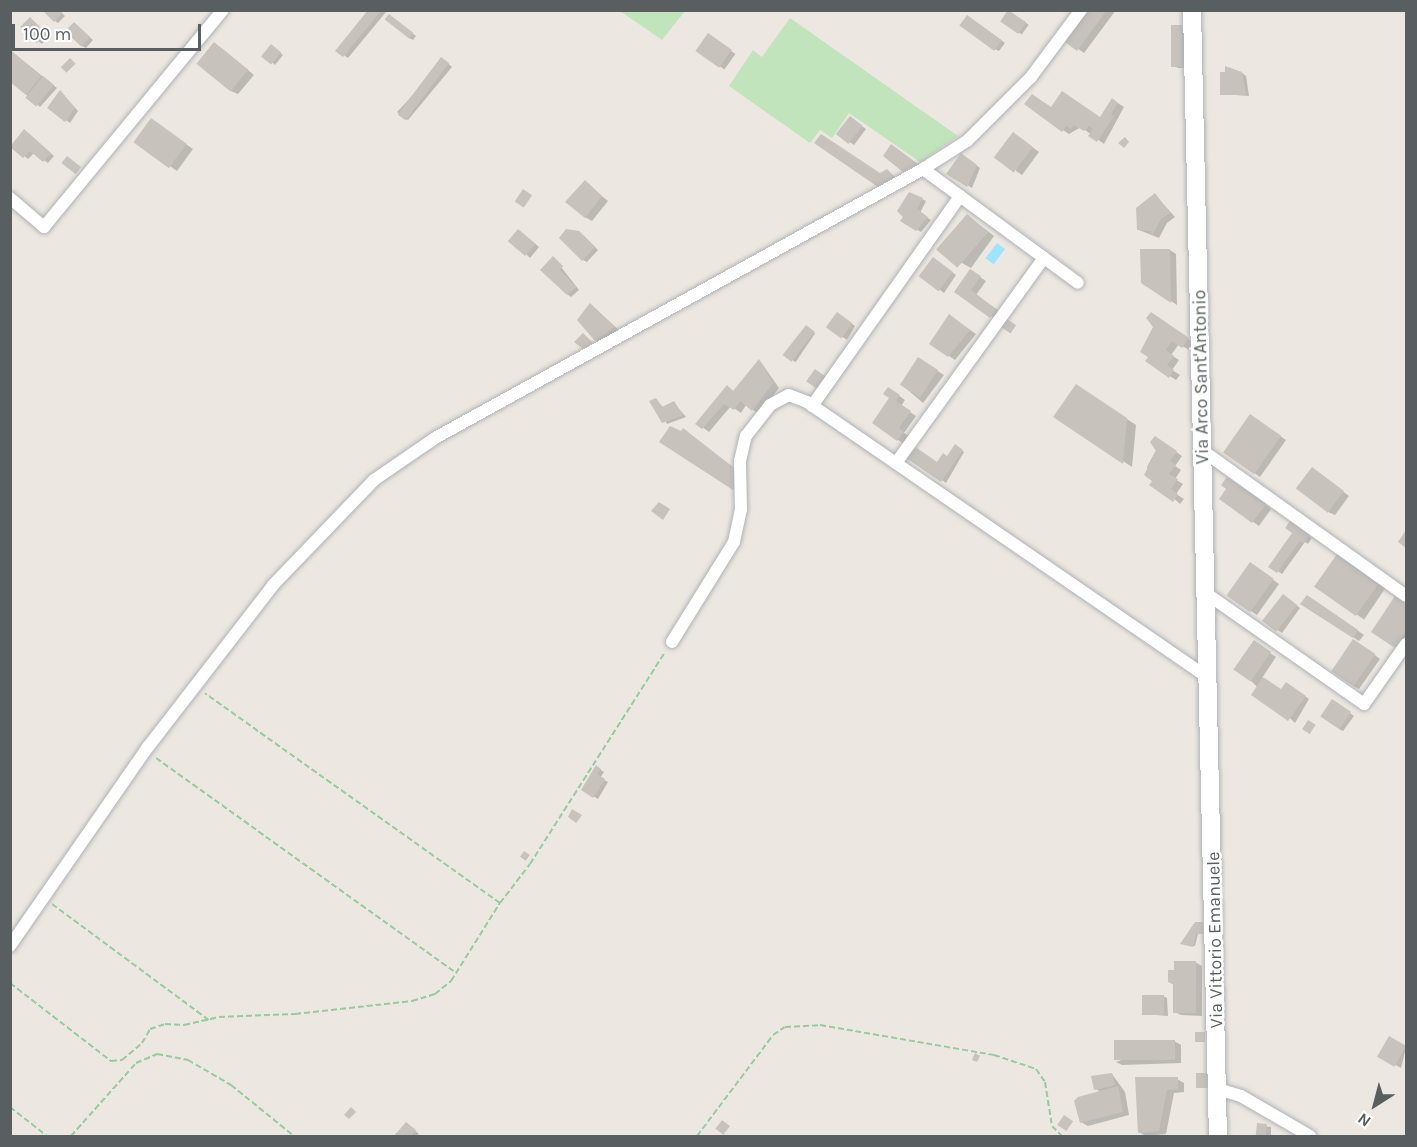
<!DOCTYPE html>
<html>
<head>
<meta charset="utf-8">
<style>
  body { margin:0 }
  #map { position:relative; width:1417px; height:1147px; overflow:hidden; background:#ece7e0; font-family:Karla,sans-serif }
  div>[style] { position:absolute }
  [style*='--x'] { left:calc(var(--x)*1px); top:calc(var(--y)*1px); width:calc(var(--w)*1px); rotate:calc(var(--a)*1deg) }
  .green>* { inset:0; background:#c2e4bc }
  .water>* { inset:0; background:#9ee4fe; transform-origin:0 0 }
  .shadow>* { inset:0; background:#0003; transform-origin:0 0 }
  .building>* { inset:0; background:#c7c2bc; transform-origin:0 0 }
  .path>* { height:2px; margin-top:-1px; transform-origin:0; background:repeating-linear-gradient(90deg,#98ca9e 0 6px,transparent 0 9px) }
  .roads { filter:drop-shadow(0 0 2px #aeb2b6) drop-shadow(0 0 2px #aeb2b6) }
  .street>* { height:12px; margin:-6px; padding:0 6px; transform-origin:6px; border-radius:6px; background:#fff }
  .secondary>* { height:18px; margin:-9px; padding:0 9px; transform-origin:9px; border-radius:9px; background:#fff }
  span { translate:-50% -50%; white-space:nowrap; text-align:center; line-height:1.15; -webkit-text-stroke:5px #fff; paint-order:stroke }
  .street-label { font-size:18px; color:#595e61 }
  .frame { position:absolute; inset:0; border:12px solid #595e61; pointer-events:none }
  .north { position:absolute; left:1345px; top:1075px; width:60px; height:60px; -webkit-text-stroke:4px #fff; paint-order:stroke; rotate:216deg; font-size:16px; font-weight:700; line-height:24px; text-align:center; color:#595e61 }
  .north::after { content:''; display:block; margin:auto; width:21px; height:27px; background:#595e61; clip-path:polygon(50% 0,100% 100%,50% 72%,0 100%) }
  .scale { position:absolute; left:12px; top:24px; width:189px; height:27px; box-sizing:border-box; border:3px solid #595e61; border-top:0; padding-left:8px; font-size:18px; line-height:21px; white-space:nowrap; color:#595e61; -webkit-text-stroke:4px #fff; paint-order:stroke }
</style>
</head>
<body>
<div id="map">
  <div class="green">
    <i style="clip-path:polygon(620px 11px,685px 11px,662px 40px)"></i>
    <i style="clip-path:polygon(790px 18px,958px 136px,920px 162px,849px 113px,832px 138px,820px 130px,810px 143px,729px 86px,753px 50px,762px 57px)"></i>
  </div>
  <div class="water">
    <i style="left:997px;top:243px;width:10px;height:19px;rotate:37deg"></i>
  </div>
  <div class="shadow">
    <i style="clip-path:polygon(59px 10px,65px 16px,58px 23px,55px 21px)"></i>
    <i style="clip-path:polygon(370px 10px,386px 12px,348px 58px,337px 50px)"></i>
    <i style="clip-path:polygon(1092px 10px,1116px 10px,1084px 53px,1067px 41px)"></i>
    <i style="left:1009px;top:11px;width:24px;height:12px;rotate:35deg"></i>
    <i style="clip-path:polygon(393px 18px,416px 36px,413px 40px,409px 38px)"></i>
    <i style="clip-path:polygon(30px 19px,49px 36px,42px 44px,38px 41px)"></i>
    <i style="clip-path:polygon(972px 19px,1005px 43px,999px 51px,995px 49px)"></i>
    <i style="clip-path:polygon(74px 24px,93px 40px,86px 48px,82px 46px)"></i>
    <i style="clip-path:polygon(1182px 26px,1186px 28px,1187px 68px,1178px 68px,1174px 66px)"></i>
    <i style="left:712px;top:37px;width:29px;height:19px;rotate:36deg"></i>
    <i style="clip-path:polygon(220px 47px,254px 75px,238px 94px,231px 91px)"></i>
    <i style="clip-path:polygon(275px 48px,283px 55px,275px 65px,272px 62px)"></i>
    <i style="clip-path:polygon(10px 50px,57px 88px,40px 107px,10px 80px)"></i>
    <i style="clip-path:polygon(445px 61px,452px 67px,408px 120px,404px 118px,397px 112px)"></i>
    <i style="clip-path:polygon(1242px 73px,1246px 76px,1249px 96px,1222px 94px)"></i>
    <i style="clip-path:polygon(61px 92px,78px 111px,70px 123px,66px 120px)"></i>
    <i style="clip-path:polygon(1113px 100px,1124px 107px,1104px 144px,1081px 127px,1069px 134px,1063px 130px,1052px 109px,1101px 118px)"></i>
    <i style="clip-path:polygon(854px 121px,866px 129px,854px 145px,839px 135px)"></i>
    <i style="clip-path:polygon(157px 124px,193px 149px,177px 171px,136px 142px)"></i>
    <i style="clip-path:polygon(28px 133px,54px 156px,48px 163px,34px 153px,28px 159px,12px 146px)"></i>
    <i style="clip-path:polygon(1020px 138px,1039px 152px,1022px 175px,1016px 171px)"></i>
    <i style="clip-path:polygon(965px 157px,980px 168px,972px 188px,948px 173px)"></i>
    <i style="clip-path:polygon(585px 182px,608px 201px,592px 221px,585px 217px)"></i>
    <i style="clip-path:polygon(1155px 195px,1175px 217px,1167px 223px,1159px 238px,1139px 230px)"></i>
    <i style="clip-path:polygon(922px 199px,926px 201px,920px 213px,931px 220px,921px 232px,902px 221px)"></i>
    <i style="clip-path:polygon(973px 220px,994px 236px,971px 268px,942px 252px)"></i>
    <i style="clip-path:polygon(522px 233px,539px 247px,530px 258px,527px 255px)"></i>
    <i style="clip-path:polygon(583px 235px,598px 250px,587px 262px,583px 260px)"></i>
    <i style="clip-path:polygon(1170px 250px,1176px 254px,1177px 305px,1142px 282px)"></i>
    <i style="clip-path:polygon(554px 258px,579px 290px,571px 297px,567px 294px)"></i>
    <i style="clip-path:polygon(937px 261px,956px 275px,944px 293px,921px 276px)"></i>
    <i style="clip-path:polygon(977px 275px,986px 281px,976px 295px,1002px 313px,997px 320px,956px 292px)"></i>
    <i style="clip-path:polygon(591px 305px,620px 331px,603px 344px,596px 340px)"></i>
    <i style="clip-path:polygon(841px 316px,855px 326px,847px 340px,828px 327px)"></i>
    <i style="clip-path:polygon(1158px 317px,1194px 343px,1189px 350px,1179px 344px,1171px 355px,1179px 360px,1172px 370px,1180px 375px,1176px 380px,1147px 361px)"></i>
    <i style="clip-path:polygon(956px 320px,976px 334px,955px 360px,949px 356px)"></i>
    <i style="left:806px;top:327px;width:11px;height:35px;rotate:34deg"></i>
    <i style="clip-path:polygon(760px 361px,779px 388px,759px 414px,746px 405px,741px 413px,731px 406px,709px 432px,697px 423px,727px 387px,735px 392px)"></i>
    <i style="clip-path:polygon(925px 363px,944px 375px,923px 403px,901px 384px)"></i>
    <i style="clip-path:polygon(1085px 391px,1136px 425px,1132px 467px,1056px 417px)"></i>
    <i style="clip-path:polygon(895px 393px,905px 400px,901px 406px,916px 416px,904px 433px,909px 436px,904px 444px,874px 423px)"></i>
    <i style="clip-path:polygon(656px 400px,664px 408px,674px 403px,686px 417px,667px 424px)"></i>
    <i style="clip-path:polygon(1257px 420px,1286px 440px,1260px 477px,1225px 453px)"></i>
    <i style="clip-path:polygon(689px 434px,741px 473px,740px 493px,661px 442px)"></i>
    <i style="clip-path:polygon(1161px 441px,1182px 456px,1175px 466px,1181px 470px,1175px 479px,1183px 484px,1176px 494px,1184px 499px,1180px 504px,1154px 480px,1147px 467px)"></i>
    <i style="clip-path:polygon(956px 446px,964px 452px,946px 483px,908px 458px,937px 463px,948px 458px)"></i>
    <i style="clip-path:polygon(1318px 473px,1349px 496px,1335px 515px,1328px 512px)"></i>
    <i style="left:1234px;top:482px;width:46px;height:21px;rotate:36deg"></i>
    <i style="clip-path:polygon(1294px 525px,1312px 538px,1308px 544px,1305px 542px,1282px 574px,1270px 566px,1294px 533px)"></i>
    <i style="left:1344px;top:560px;width:50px;height:38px;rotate:34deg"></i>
    <i style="clip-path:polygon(1257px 568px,1279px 584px,1257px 615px,1251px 611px)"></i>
    <i style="clip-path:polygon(1287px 598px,1300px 608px,1282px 633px,1264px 621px)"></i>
    <i style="clip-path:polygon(1314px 600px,1364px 635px,1359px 641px,1302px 604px)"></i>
    <i style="clip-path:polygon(1402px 602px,1406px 605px,1406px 643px,1402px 650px,1395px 646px)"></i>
    <i style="clip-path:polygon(1360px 644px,1380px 659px,1359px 689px,1353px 686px)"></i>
    <i style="clip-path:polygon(1260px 646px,1276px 657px,1262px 678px,1282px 691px,1290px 686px,1309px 699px,1295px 723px,1251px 681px)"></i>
    <i style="clip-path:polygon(1337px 703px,1354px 716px,1343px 731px,1339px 729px)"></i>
    <i style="clip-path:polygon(596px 767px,604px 772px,600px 778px,608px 782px,598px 799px,583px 790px)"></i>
    <i style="clip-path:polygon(1202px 923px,1204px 934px,1198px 934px,1195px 946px,1183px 944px)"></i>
    <i style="clip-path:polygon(1195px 962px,1202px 966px,1202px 1016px,1181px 1015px,1175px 1012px,1174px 985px,1169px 982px)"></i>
    <i style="clip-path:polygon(1163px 996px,1167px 998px,1168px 1016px,1144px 1014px)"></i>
    <i style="clip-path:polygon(1389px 1038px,1406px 1048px,1401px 1068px,1380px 1056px)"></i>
    <i style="clip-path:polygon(1174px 1041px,1181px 1045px,1181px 1063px,1122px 1065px,1116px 1062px)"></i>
    <i style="clip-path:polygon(1112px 1074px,1125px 1092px,1129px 1115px,1088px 1126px,1081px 1122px,1101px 1092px,1096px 1089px)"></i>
    <i style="clip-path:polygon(1137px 1079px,1177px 1079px,1184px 1083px,1184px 1092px,1174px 1093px,1166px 1134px,1146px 1136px,1139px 1132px)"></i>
    <i style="clip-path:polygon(1258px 1125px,1271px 1127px,1271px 1136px,1258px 1136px)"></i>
    <i style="clip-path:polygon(410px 1126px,419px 1134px,416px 1136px,396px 1136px)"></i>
  </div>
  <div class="building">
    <i style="clip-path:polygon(42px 10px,59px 10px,62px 13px,54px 22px)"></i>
    <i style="clip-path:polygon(368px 10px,382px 10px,343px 57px,335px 51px)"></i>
    <i style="left:1008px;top:10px;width:22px;height:14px;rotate:34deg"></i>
    <i style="clip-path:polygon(1088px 10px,1107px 10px,1077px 51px,1065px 42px)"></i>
    <i style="left:389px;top:14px;width:31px;height:7px;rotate:38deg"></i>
    <i style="left:967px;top:15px;width:43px;height:13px;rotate:36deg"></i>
    <i style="left:30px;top:17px;width:23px;height:14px;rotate:45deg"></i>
    <i style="left:74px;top:22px;width:22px;height:13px;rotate:43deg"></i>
    <i style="left:1171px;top:25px;width:11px;height:42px"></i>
    <i style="left:708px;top:33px;width:29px;height:22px;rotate:35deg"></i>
    <i style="left:214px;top:42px;width:44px;height:28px;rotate:39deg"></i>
    <i style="left:271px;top:44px;width:13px;height:16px;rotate:39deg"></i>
    <i style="clip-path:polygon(10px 50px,41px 76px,26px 95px,10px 82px)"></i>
    <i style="left:441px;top:57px;width:10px;height:72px;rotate:37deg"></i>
    <i style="left:70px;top:58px;width:8px;height:13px;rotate:45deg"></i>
    <i style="clip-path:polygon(1225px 66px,1242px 72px,1246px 95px,1220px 95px,1220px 72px,1225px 72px)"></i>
    <i style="left:43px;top:76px;width:14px;height:28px;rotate:39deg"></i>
    <i style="clip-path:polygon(60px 90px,75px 108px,65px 122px,47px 108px)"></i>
    <i style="clip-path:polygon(1062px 91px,1100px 117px,1112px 98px,1118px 103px,1111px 114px,1114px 116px,1097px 142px,1088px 136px,1093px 129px,1089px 126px,1084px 131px,1074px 125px,1071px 129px,1066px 126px,1062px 132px,1024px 104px,1032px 94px,1051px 107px)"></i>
    <i style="left:850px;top:116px;width:16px;height:23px;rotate:38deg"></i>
    <i style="left:151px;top:118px;width:44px;height:30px;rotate:36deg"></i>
    <i style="clip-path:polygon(24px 129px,51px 153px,43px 162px,30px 151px,23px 158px,10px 147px)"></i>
    <i style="left:1013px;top:132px;width:25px;height:32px;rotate:37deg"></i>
    <i style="clip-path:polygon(821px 134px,880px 173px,887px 169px,895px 177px,878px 187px,814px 143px)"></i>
    <i style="clip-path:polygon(1125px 137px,1129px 142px,1124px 148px,1118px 143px)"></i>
    <i style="clip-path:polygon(891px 144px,918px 164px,903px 172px,883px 156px)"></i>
    <i style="clip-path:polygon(961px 153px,977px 165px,967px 187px,946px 174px)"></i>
    <i style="left:67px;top:156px;width:18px;height:9px;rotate:38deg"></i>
    <i style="clip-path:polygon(585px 180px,602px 196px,585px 218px,565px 202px)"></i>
    <i style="left:523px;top:189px;width:11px;height:15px;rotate:34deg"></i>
    <i style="clip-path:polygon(909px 192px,923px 198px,917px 209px,928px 217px,916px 231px,900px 221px,903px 217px,897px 211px)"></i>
    <i style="clip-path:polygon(1155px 193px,1170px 213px,1161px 219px,1152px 236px,1151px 231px,1137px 230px,1136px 208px)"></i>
    <i style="left:967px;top:214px;width:28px;height:47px;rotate:41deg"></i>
    <i style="left:518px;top:229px;width:23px;height:16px;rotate:40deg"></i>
    <i style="clip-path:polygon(566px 229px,579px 231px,595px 247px,582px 261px,559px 238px)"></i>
    <i style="clip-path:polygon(1140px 249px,1170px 249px,1171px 303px,1141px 283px)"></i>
    <i style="clip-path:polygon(553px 256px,563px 266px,560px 270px,576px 287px,567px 295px,540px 270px)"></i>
    <i style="left:933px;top:257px;width:25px;height:24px;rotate:37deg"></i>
    <i style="clip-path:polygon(970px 269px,981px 276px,971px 290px,996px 309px,990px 318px,954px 292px)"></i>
    <i style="clip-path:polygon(590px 303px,615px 327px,595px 341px,577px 320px)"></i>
    <i style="left:837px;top:312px;width:19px;height:19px;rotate:36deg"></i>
    <i style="clip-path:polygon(1151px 312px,1189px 338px,1182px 348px,1172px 341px,1166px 350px,1174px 356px,1167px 365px,1174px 370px,1169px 378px,1145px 361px,1148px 357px,1140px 352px,1153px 327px,1146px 318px)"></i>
    <i style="clip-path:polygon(949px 314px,970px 330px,948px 357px,929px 344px)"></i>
    <i style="left:1007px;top:319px;width:11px;height:10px;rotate:34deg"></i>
    <i style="left:806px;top:325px;width:11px;height:38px;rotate:38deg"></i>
    <i style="clip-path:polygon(583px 333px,593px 343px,583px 349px,574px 342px)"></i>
    <i style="left:918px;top:357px;width:24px;height:33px;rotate:33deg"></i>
    <i style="clip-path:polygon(759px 359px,773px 383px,752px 411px,740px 401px,734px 410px,724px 404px,702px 429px,695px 424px,727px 385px,733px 391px)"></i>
    <i style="left:815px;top:369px;width:14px;height:15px;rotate:36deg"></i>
    <i style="clip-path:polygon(1076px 384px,1127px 418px,1123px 464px,1053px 417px)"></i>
    <i style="clip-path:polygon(888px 387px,900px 395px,896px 401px,911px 411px,899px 428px,904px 432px,897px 441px,872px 423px,889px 398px,883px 394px)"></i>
    <i style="clip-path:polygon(656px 398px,662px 407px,674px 401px,683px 415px,662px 423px,649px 401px)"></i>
    <i style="left:1250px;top:414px;width:38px;height:47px;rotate:35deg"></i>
    <i style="clip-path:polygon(670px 426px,681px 431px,683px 428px,734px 468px,738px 483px,733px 490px,659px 442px)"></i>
    <i style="clip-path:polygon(1155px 436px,1177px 451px,1170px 461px,1176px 465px,1169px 474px,1178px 479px,1171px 489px,1178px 494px,1173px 502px,1149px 485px,1152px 481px,1144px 475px,1156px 451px,1150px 442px)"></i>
    <i style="clip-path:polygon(955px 444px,963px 450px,941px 482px,906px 458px,914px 446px,937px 462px,943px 453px,947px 456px)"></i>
    <i style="left:1312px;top:467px;width:40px;height:27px;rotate:37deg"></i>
    <i style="clip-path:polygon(1227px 477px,1266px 504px,1252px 523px,1219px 499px,1226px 489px,1221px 485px)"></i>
    <i style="clip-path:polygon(659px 502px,670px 509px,663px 520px,651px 511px)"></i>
    <i style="clip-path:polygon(1290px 521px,1309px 535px,1303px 543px,1300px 541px,1277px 573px,1268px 567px,1292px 533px,1285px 528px)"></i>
    <i style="clip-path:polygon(1406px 530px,1406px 548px,1398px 542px)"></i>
    <i style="left:1337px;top:554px;width:51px;height:40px;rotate:35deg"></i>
    <i style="left:1250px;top:562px;width:29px;height:41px;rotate:35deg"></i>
    <i style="left:1283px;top:594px;width:18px;height:34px;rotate:38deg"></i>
    <i style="clip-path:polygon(1307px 595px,1358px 630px,1353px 638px,1300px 604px)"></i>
    <i style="clip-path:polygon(1395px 596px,1406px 604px,1406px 631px,1395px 648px,1371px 632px)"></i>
    <i style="left:1353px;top:639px;width:27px;height:39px;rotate:34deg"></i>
    <i style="left:1254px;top:640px;width:21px;height:36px;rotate:35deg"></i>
    <i style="clip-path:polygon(1263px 677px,1281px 689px,1286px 682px,1306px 696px,1288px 721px,1251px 695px)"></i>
    <i style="left:1332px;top:699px;width:23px;height:21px;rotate:34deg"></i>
    <i style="left:1308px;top:720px;width:9px;height:11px;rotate:32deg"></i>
    <i style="clip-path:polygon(596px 765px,601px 769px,597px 774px,605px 779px,593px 798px,581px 790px)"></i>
    <i style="clip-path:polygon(572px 809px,582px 815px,576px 823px,568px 817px)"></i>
    <i style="left:524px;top:851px;width:7px;height:7px;rotate:34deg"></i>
    <i style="clip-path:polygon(1195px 922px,1203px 922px,1203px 934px,1196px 934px,1193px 947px,1180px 944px)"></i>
    <i style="clip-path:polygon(1174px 961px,1196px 961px,1196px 1013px,1173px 1013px,1173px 983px,1168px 982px,1168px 970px,1174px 970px)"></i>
    <i style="left:1142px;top:995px;width:22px;height:20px"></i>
    <i style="left:1195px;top:1032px;width:10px;height:10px"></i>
    <i style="left:1389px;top:1036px;width:20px;height:24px;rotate:30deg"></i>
    <i style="left:1175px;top:1040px;width:20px;height:61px;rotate:90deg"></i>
    <i style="clip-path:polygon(975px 1053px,980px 1056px,977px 1062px,972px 1060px)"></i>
    <i style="clip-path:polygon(1112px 1073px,1115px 1085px,1094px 1090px,1091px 1076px)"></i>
    <i style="left:1196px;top:1073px;width:13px;height:15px"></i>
    <i style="clip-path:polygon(1135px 1077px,1178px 1077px,1178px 1089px,1167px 1090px,1159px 1131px,1138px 1133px)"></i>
    <i style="clip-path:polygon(1118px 1086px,1123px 1112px,1080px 1123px,1074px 1101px,1078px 1097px)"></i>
    <i style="clip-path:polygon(351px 1107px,356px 1112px,349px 1119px,344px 1115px)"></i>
    <i style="left:1064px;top:1115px;width:11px;height:12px;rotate:34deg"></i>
    <i style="left:722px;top:1120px;width:10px;height:11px;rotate:37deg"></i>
    <i style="clip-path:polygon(406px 1122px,416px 1130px,411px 1136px,394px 1136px)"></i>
    <i style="left:1257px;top:1123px;width:10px;height:13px;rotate:6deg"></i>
  </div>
  <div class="path">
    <i style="--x:156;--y:758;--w:368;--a:35.6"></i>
    <i style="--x:500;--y:903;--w:49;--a:-52.4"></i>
    <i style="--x:530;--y:864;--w:251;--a:-57.5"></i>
    <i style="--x:52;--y:904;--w:195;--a:36.5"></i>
    <i style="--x:10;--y:983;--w:128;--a:37.7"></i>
    <i style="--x:111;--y:1061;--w:11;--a:-5"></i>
    <i style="--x:122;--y:1060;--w:26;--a:-40"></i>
    <i style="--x:142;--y:1043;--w:16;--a:-60"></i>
    <i style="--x:150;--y:1029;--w:16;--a:-18"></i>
    <i style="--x:165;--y:1024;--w:19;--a:3"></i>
    <i style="--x:184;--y:1025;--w:36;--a:-13"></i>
    <i style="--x:219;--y:1017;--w:76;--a:-2.3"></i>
    <i style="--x:295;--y:1014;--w:118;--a:-6.3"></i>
    <i style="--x:412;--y:1001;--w:24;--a:-17"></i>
    <i style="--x:435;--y:994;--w:21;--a:-39"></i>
    <i style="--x:451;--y:981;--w:92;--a:-57.9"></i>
    <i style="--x:500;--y:903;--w:362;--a:-144.6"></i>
    <i style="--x:10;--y:1107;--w:47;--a:38.1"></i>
    <i style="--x:71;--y:1136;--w:98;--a:-48.3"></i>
    <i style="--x:136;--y:1063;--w:23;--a:-23"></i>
    <i style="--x:157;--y:1054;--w:32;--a:11"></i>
    <i style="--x:188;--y:1060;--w:50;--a:30.2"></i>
    <i style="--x:231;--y:1085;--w:81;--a:39"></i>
    <i style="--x:697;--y:1136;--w:126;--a:-53"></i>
    <i style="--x:773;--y:1035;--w:14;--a:-34"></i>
    <i style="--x:785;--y:1027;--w:35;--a:-3"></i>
    <i style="--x:820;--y:1025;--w:177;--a:9.8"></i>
    <i style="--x:994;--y:1055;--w:44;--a:18.4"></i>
    <i style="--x:1036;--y:1069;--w:16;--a:55"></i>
    <i style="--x:1045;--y:1082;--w:45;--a:81"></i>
    <i style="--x:1052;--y:1126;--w:14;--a:45"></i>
  </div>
  <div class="roads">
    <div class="street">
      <i style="--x:923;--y:169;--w:192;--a:36.3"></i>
      <i style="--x:10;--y:198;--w:45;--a:40.5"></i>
      <i style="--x:44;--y:227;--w:281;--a:-50.5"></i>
      <i style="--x:812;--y:406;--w:257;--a:-54.8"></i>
      <i style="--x:1203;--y:451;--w:249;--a:35.5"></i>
      <i style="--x:896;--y:463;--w:253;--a:-54.2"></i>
      <i style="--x:1207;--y:594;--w:192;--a:35"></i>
      <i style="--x:1364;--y:704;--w:73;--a:-55"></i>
      <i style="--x:672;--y:642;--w:118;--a:-58.2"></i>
      <i style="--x:734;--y:542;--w:33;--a:-78"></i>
      <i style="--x:741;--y:510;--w:49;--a:-91.2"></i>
      <i style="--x:740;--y:461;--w:26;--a:-77"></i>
      <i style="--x:746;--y:436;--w:39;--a:-52"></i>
      <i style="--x:770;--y:405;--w:21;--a:-28"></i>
      <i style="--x:789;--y:395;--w:19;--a:21"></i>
      <i style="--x:807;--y:402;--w:489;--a:34.5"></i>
      <i style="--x:10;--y:946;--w:242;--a:-55.3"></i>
      <i style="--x:148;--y:747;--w:205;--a:-52.3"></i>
      <i style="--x:273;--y:585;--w:146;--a:-46.1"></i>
      <i style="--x:374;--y:480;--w:74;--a:-34.5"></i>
      <i style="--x:435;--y:438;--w:557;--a:-28.86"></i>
      <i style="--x:923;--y:169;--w:52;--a:-32.5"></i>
      <i style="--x:967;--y:141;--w:91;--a:-45"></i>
      <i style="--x:1031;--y:77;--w:84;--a:-53.3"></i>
      <i style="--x:1218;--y:1089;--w:24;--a:17"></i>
      <i style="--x:1241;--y:1096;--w:80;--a:30.1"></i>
    </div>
    <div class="secondary">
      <i style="--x:1192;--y:10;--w:1126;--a:88.68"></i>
    </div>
  </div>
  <div class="street-label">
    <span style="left:1201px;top:377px;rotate:-91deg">Via Arco Sant'Antonio</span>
    <span style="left:1215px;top:940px;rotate:-91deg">Via Vittorio Emanuele</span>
  </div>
  <div class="frame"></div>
  <div class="north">N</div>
  <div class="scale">100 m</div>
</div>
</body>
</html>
